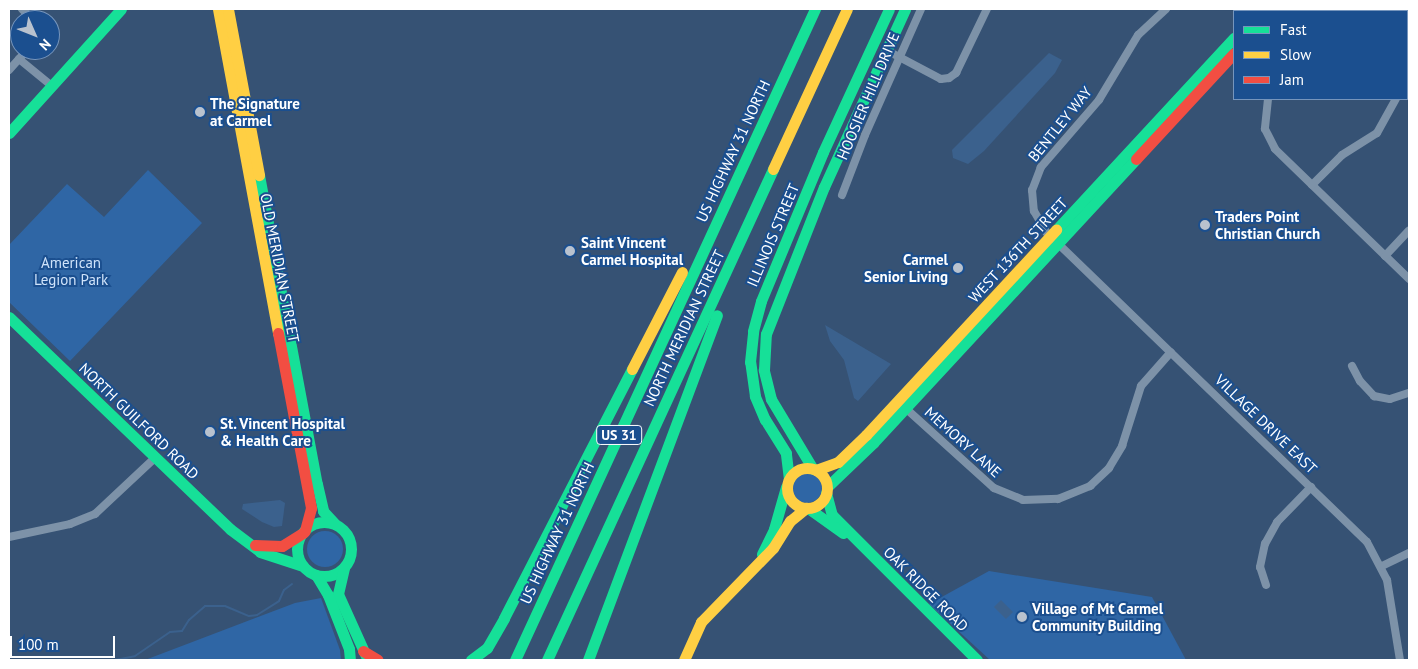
<!DOCTYPE html>
<html>
<head>
<meta charset="utf-8">
<style>
  body { margin:0 }
  #map { position:relative; width:1418px; height:669px; overflow:hidden; background:#365274; font-family:"PT Sans",sans-serif }
  div>[style] { position:absolute }
  [style*='--x'] { left:calc(var(--x)*1px); top:calc(var(--y)*1px); width:calc(var(--w)*1px); rotate:calc(var(--a)*1deg) }
  .green>* { inset:0; background:#2f66a5 }
  .round { border-radius:50% }
  .water>* { inset:0; background:#3b618d; transform-origin:0 0 }
  .stream>* { height:2px; margin:-1px; padding:0 1px; transform-origin:1px; border-radius:1px; background:#3b618d }
  .street>* { height:8px; margin:-4px; padding:0 4px; transform-origin:4px; border-radius:4px; background:#7d92a8 }
  .fast>* { height:11px; margin:-5.5px; padding:0 5.5px; transform-origin:5.5px; border-radius:5.5px; background:#16e098 }
  .fast>.ring { margin:-5.5px; padding:0; box-sizing:content-box; background:none; border:11px solid #16e098; border-radius:50% }
  .slow>* { height:11px; margin:-5.5px; padding:0 5.5px; transform-origin:5.5px; border-radius:5.5px; background:#ffcf43 }
  .slow>.ring { margin:-5.5px; padding:0; box-sizing:content-box; background:none; border:11px solid #ffcf43; border-radius:50% }
  .jam>* { height:11px; margin:-5.5px; padding:0 5.5px; transform-origin:5.5px; border-radius:5.5px; background:#f24e42 }
  .dots>* { width:14px; height:14px; translate:-50% -50%; box-sizing:border-box; border:2px solid #1b4f8f; border-radius:50% }
  span { translate:-50% -50%; white-space:nowrap; text-align:center; line-height:1.15; -webkit-text-stroke:4px #1b4f8f; paint-order:stroke }
  .shield-label span { padding:1px 4px; background:#1b4f8f; border:1px solid; border-radius:4px; -webkit-text-stroke-width:0 }
  .shield-label { font-size:14px; color:#fff; font-weight:700 }
  .street-label { font-size:15px; color:#fff }
  .poi-label { font-size:15px; color:#fff; font-weight:700 }
  .left { translate:0 -50%; text-align:left }
  .right { translate:-100% -50%; text-align:right }
  .park-label { font-size:15px; color:#cfe3fa }
  .frame { position:absolute; inset:0; border:10px solid #fff; pointer-events:none }
  .legend { position:absolute; left:1233px; top:10px; width:175px; height:90px; box-sizing:border-box; background:#1b4f8f; border:1px solid #7695bc; margin:0; padding:6px 9px; list-style:none; font-size:15px; color:#fff }
  .legend li { display:flex; align-items:center; gap:10px; height:25px }
  .legend b { width:25px; border:1px solid #7695bc }
  .north { position:absolute; left:10px; top:10px; width:50px; height:50px; box-sizing:border-box; background:#1b4f8f; border:1px solid #7695bc; border-radius:50%; rotate:134deg; font-size:14px; font-weight:700; line-height:20px; text-align:center; color:#fff }
  .north::after { content:''; display:block; margin:auto; width:18px; height:22px; background:#b9c2ce; clip-path:polygon(50% 0,100% 100%,50% 72%,0 100%) }
  .scale { position:absolute; left:10px; top:636px; width:105px; height:22px; box-sizing:border-box; border:2px solid #fff; border-top:0; padding-left:6px; font-size:15px; line-height:18px; white-space:nowrap; color:#fff; -webkit-text-stroke:4px #1b4f8f; paint-order:stroke }
</style>
</head>
<body>
<div id="map">
  <div class="green">
    <i style="clip-path:polygon(148px 170px,202px 223px,70px 361px,9px 302px,9px 245px,67px 184px,104px 217px)"></i>
    <i class="round" style="left:792px;top:473px;width:30px;height:30px"></i>
    <i class="round" style="left:307px;top:531px;width:36px;height:36px"></i>
    <i style="clip-path:polygon(989px 571px,1152px 597px,1186px 660px,990px 660px,929px 604px)"></i>
    <i style="clip-path:polygon(321px 598px,340px 650px,341px 660px,145px 660px,295px 603px)"></i>
  </div>
  <div class="water">
    <i style="clip-path:polygon(1049px 53px,1062px 60px,1055px 73px,984px 151px,968px 164px,953px 158px,952px 150px)"></i>
    <i style="clip-path:polygon(825px 325px,891px 364px,858px 401px,854px 398px,844px 360px,830px 341px)"></i>
    <i style="clip-path:polygon(280px 500px,285px 503px,282px 526px,274px 527px,262px 522px,242px 509px,243px 504px)"></i>
    <i style="left:1001px;top:600px;width:17px;height:10px;rotate:45deg"></i>
  </div>
  <div class="stream">
    <i style="--x:115;--y:660;--w:20;--a:-11"></i>
    <i style="--x:135;--y:656;--w:42;--a:-34.4"></i>
    <i style="--x:170;--y:632;--w:12;--a:-5"></i>
    <i style="--x:182;--y:631;--w:13;--a:-58"></i>
    <i style="--x:189;--y:620;--w:21;--a:-41"></i>
    <i style="--x:205;--y:606;--w:20;--a:0"></i>
    <i style="--x:225;--y:606;--w:26;--a:23"></i>
    <i style="--x:249;--y:616;--w:8;--a:-7"></i>
    <i style="--x:257;--y:615;--w:26;--a:-32"></i>
    <i style="--x:279;--y:601;--w:12;--a:-66"></i>
    <i style="--x:284;--y:590;--w:10;--a:-37"></i>
  </div>
  <div class="street">
    <i style="--x:22;--y:9;--w:16;--a:43"></i>
    <i style="--x:1166;--y:9;--w:38;--a:137"></i>
    <i style="--x:1138;--y:35;--w:76;--a:121"></i>
    <i style="--x:1099;--y:100;--w:89;--a:130.9"></i>
    <i style="--x:1041;--y:167;--w:25;--a:111"></i>
    <i style="--x:1032;--y:190;--w:21;--a:85"></i>
    <i style="--x:1034;--y:211;--w:24;--a:60"></i>
    <i style="--x:1046;--y:232;--w:446;--a:44"></i>
    <i style="--x:1367;--y:542;--w:43;--a:62.2"></i>
    <i style="--x:1387;--y:580;--w:81;--a:80.8"></i>
    <i style="--x:1321;--y:9;--w:3;--a:45"></i>
    <i style="--x:1346;--y:11;--w:3;--a:-45"></i>
    <i style="--x:886;--y:50;--w:62;--a:27.8"></i>
    <i style="--x:941;--y:79;--w:8;--a:-7"></i>
    <i style="--x:949;--y:78;--w:9;--a:-36"></i>
    <i style="--x:956;--y:73;--w:71;--a:-64.2"></i>
    <i style="--x:19;--y:59;--w:12;--a:-48"></i>
    <i style="--x:9;--y:70;--w:15;--a:-48"></i>
    <i style="--x:19;--y:59;--w:43;--a:39.3"></i>
    <i style="--x:1268;--y:99;--w:30;--a:96"></i>
    <i style="--x:1265;--y:129;--w:22;--a:63"></i>
    <i style="--x:1275;--y:149;--w:187;--a:44.1"></i>
    <i style="--x:1312;--y:185;--w:42;--a:-45"></i>
    <i style="--x:1342;--y:155;--w:41;--a:-32.2"></i>
    <i style="--x:1377;--y:133;--w:39;--a:-61"></i>
    <i style="--x:842;--y:195;--w:64;--a:-69"></i>
    <i style="--x:865;--y:135;--w:138;--a:-66"></i>
    <i style="--x:1385;--y:256;--w:35;--a:-47"></i>
    <i style="--x:1352;--y:366;--w:17;--a:62"></i>
    <i style="--x:1360;--y:381;--w:21;--a:47"></i>
    <i style="--x:1374;--y:396;--w:16;--a:11"></i>
    <i style="--x:1390;--y:399;--w:20;--a:-18"></i>
    <i style="--x:902;--y:405;--w:124;--a:42.1"></i>
    <i style="--x:994;--y:488;--w:31;--a:22"></i>
    <i style="--x:1023;--y:500;--w:35;--a:-2"></i>
    <i style="--x:1058;--y:499;--w:35;--a:-22"></i>
    <i style="--x:1090;--y:486;--w:26;--a:-43"></i>
    <i style="--x:1109;--y:468;--w:26;--a:-59"></i>
    <i style="--x:1122;--y:446;--w:63;--a:-72.4"></i>
    <i style="--x:1141;--y:386;--w:45;--a:-48.6"></i>
    <i style="--x:9;--y:537;--w:62;--a:-12"></i>
    <i style="--x:70;--y:524;--w:27;--a:-22"></i>
    <i style="--x:95;--y:514;--w:83;--a:-43.1"></i>
    <i style="--x:1382;--y:566;--w:30;--a:-26"></i>
    <i style="--x:1266;--y:585;--w:19;--a:-108"></i>
    <i style="--x:1260;--y:567;--w:24;--a:-78"></i>
    <i style="--x:1265;--y:544;--w:25;--a:-61"></i>
    <i style="--x:1277;--y:522;--w:49;--a:-45.8"></i>
  </div>
  <div class="fast">
    <i style="--x:9;--y:133;--w:167;--a:-47.9"></i>
    <i style="--x:259;--y:175;--w:314;--a:79.4"></i>
    <i style="--x:317;--y:484;--w:28;--a:77"></i>
    <i style="--x:323;--y:511;--w:18;--a:47"></i>
    <i style="--x:1056;--y:230;--w:262;--a:-47.2"></i>
    <i style="--x:9;--y:317;--w:306;--a:43.8"></i>
    <i style="--x:230;--y:529;--w:38;--a:37"></i>
    <i style="--x:260;--y:552;--w:45;--a:18"></i>
    <i style="--x:813;--y:469;--w:82;--a:-121"></i>
    <i style="--x:771;--y:399;--w:30;--a:-104"></i>
    <i style="--x:764;--y:370;--w:36;--a:-87"></i>
    <i style="--x:766;--y:334;--w:158;--a:-68.5"></i>
    <i style="--x:824;--y:187;--w:196;--a:-65.5"></i>
    <i style="--x:789;--y:479;--w:26;--a:-97"></i>
    <i style="--x:786;--y:453;--w:39;--a:-122"></i>
    <i style="--x:765;--y:420;--w:26;--a:-113"></i>
    <i style="--x:755;--y:396;--w:34;--a:-98"></i>
    <i style="--x:750;--y:362;--w:31;--a:-84"></i>
    <i style="--x:753;--y:331;--w:31;--a:-75"></i>
    <i style="--x:761;--y:301;--w:161;--a:-67.4"></i>
    <i style="--x:823;--y:152;--w:157;--a:-65.2"></i>
    <i style="--x:827;--y:487;--w:64;--a:-43.7"></i>
    <i style="--x:873;--y:443;--w:387;--a:-47.2"></i>
    <i style="--x:826;--y:493;--w:23;--a:75"></i>
    <i style="--x:832;--y:515;--w:205;--a:45"></i>
    <i style="--x:808;--y:508;--w:43;--a:35.5"></i>
    <i class="ring" style="left:297px;top:522px;width:43px;height:43px"></i>
    <i style="--x:762;--y:554;--w:28;--a:-64"></i>
    <i style="--x:774;--y:529;--w:44;--a:-74.1"></i>
    <i style="--x:344;--y:568;--w:27;--a:103"></i>
    <i style="--x:338;--y:594;--w:68;--a:65.7"></i>
    <i style="--x:316;--y:575;--w:23;--a:59"></i>
    <i style="--x:328;--y:595;--w:58;--a:68.7"></i>
    <i style="--x:349;--y:649;--w:11;--a:85"></i>
    <i style="--x:471;--y:660;--w:20;--a:-37"></i>
    <i style="--x:487;--y:648;--w:34;--a:-60"></i>
    <i style="--x:504;--y:618;--w:280;--a:-62.8"></i>
    <i style="--x:515;--y:660;--w:717;--a:-65.26"></i>
    <i style="--x:547;--y:660;--w:541;--a:-65.28"></i>
    <i style="--x:588;--y:660;--w:368;--a:-69.5"></i>
  </div>
  <div class="slow">
    <i style="--x:218;--y:9;--w:330;--a:79.5"></i>
    <i style="--x:228;--y:9;--w:169;--a:79.4"></i>
    <i style="--x:1259;--y:11;--w:3;--a:-45"></i>
    <i style="--x:773;--y:169;--w:176;--a:-65.2"></i>
    <i style="--x:632;--y:369;--w:109;--a:-62.7"></i>
    <i class="ring" style="left:787px;top:468px;width:29px;height:29px"></i>
    <i style="--x:816;--y:470;--w:23;--a:-20"></i>
    <i style="--x:838;--y:462;--w:39;--a:-44"></i>
    <i style="--x:866;--y:435;--w:280;--a:-47.2"></i>
    <i style="--x:684;--y:660;--w:42;--a:-65.9"></i>
    <i style="--x:701;--y:622;--w:103;--a:-45.8"></i>
    <i style="--x:773;--y:548;--w:32;--a:-58"></i>
    <i style="--x:790;--y:521;--w:21;--a:-39"></i>
  </div>
  <div class="jam">
    <i style="--x:1273;--y:11;--w:3;--a:-45"></i>
    <i style="--x:1136;--y:159;--w:144;--a:-47.2"></i>
    <i style="--x:278;--y:333;--w:178;--a:79.3"></i>
    <i style="--x:311;--y:508;--w:24;--a:105"></i>
    <i style="--x:255;--y:545;--w:27;--a:2"></i>
    <i style="--x:282;--y:546;--w:25;--a:-32"></i>
    <i style="--x:363;--y:651;--w:17;--a:31"></i>
  </div>
  <div class="dots">
    <i style="left:200px;top:112px;background:#b9c2ce"></i>
    <i style="left:1205px;top:225px;background:#b9c2ce"></i>
    <i style="left:570px;top:251px;background:#b9c2ce"></i>
    <i style="left:958px;top:268px;background:#b9c2ce"></i>
    <i style="left:210px;top:432px;background:#b9c2ce"></i>
    <i style="left:1022px;top:617px;background:#b9c2ce"></i>
  </div>
  <div class="shield-label">
    <span style="left:619px;top:435px">US 31</span>
  </div>
  <div class="street-label">
    <span style="left:868px;top:96px;rotate:-67deg">HOOSIER HILL DRIVE</span>
    <span style="left:1060px;top:124px;rotate:-51deg">BENTLEY WAY</span>
    <span style="left:733px;top:151px;rotate:-65deg">US HIGHWAY 31 NORTH</span>
    <span style="left:773px;top:235px;rotate:-67deg">ILLINOIS STREET</span>
    <span style="left:1018px;top:250px;rotate:-47deg">WEST 136TH STREET</span>
    <span style="left:280px;top:268px;rotate:79deg">OLD MERIDIAN STREET</span>
    <span style="left:684px;top:328px;rotate:-65deg">NORTH MERIDIAN STREET</span>
    <span style="left:139px;top:421px;rotate:44deg">NORTH GUILFORD ROAD</span>
    <span style="left:1266px;top:424px;rotate:44deg">VILLAGE DRIVE EAST</span>
    <span style="left:963px;top:442px;rotate:42deg">MEMORY LANE</span>
    <span style="left:557px;top:533px;rotate:-65deg">US HIGHWAY 31 NORTH</span>
    <span style="left:926px;top:589px;rotate:45deg">OAK RIDGE ROAD</span>
  </div>
  <div class="poi-label">
    <span class="left" style="left:210px;top:112px">The Signature<br>at Carmel</span>
    <span class="left" style="left:1215px;top:225px">Traders Point<br>Christian Church</span>
    <span class="left" style="left:581px;top:251px">Saint Vincent<br>Carmel Hospital</span>
    <span class="right" style="left:948px;top:268px">Carmel<br>Senior Living</span>
    <span class="left" style="left:220px;top:432px">St. Vincent Hospital<br>&amp; Health Care</span>
    <span class="left" style="left:1032px;top:617px">Village of Mt Carmel<br>Community Building</span>
  </div>
  <div class="park-label">
    <span style="left:71px;top:271px">American<br>Legion Park</span>
  </div>
  <div class="frame"></div>
  <ul class="legend">
  <li><b style="height:6px;background:#16e098"></b>Fast</li>
  <li><b style="height:6px;background:#ffcf43"></b>Slow</li>
  <li><b style="height:6px;background:#f24e42"></b>Jam</li>
  </ul>
  <div class="north">N</div>
  <div class="scale">100 m</div>
</div>
</body>
</html>
